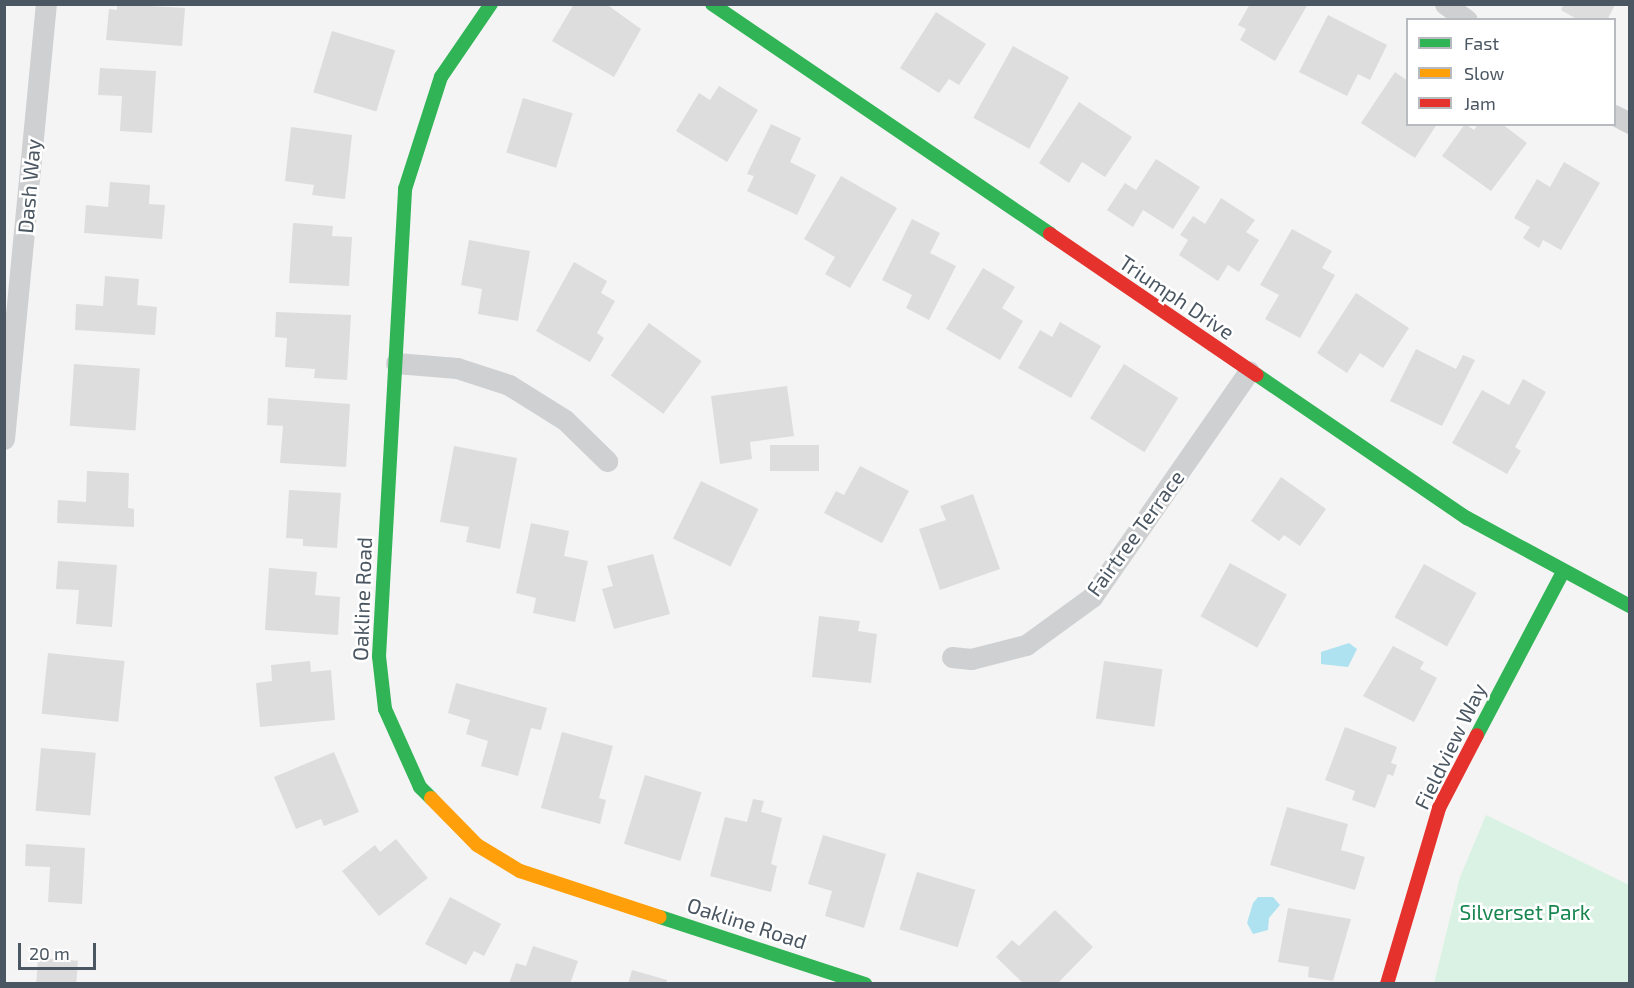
<!DOCTYPE html>
<html>
<head>
<meta charset="utf-8">
<style>
  body { margin:0 }
  #map { position:relative; width:1634px; height:988px; overflow:hidden; background:#f4f4f4; font-family:"Exo 2",sans-serif }
  div>[style] { position:absolute }
  [style*='--x'] { left:calc(var(--x)*1px); top:calc(var(--y)*1px); width:calc(var(--w)*1px); rotate:calc(var(--a)*1deg) }
  .green>* { inset:0; background:#d9f2e3 }
  .water>* { inset:0; background:#aee2f0 }
  .building>* { inset:0; background:#ddddde; transform-origin:0 0 }
  .street>* { height:21px; margin:-10.5px; padding:0 10.5px; transform-origin:10.5px; border-radius:10.5px; background:#ced0d2 }
  .fast>* { height:14px; margin:-7px; padding:0 7px; transform-origin:7px; border-radius:7px; background:#30b455 }
  .slow>* { height:14px; margin:-7px; padding:0 7px; transform-origin:7px; border-radius:7px; background:#ff9f0a }
  .jam>* { height:14px; margin:-7px; padding:0 7px; transform-origin:7px; border-radius:7px; background:#e5322d }
  span { translate:-50% -50%; white-space:nowrap; text-align:center; line-height:1.15; -webkit-text-stroke:5px #fff; paint-order:stroke }
  .street-label { font-size:21px; color:#4a5661 }
  .park-label { font-size:21px; color:#17864f }
  .frame { position:absolute; inset:0; border:6px solid #4a5661; pointer-events:none }
  .legend { position:absolute; left:1406px; top:18px; width:210px; height:108px; box-sizing:border-box; background:#fff; border:2px solid #b7bbc0; margin:0; padding:8px 10px; list-style:none; font-size:18px; color:#4a5661 }
  .legend li { display:flex; align-items:center; gap:12px; height:30px }
  .legend b { width:30px; border:2px solid #b7bbc0 }
  .scale { position:absolute; left:18px; top:943px; width:78px; height:27px; box-sizing:border-box; border:3px solid #4a5661; border-top:0; padding-left:8px; font-size:18px; line-height:21px; white-space:nowrap; color:#4a5661; -webkit-text-stroke:4px #fff; paint-order:stroke }
</style>
</head>
<body>
<div id="map">
  <div class="green">
    <i style="clip-path:polygon(1486px 815px,1629px 885px,1629px 983px,1434px 983px,1460px 877px)"></i>
  </div>
  <div class="water">
    <i style="clip-path:polygon(1349px 643px,1357px 649px,1348px 667px,1321px 664px,1321px 652px)"></i>
    <i style="clip-path:polygon(1273px 897px,1280px 905px,1269px 918px,1268px 930px,1253px 934px,1247px 923px,1253px 903px,1258px 897px)"></i>
  </div>
  <div class="building">
    <i style="clip-path:polygon(117px 4px,185px 8px,182px 46px,106px 40px,109px 9px,117px 10px)"></i>
    <i style="clip-path:polygon(574px 4px,606px 4px,641px 29px,614px 77px,552px 41px)"></i>
    <i style="clip-path:polygon(1250px 4px,1308px 4px,1275px 61px,1240px 40px,1246px 29px,1238px 25px)"></i>
    <i style="clip-path:polygon(1564px 4px,1614px 4px,1615px 5px,1607px 20px,1578px 20px,1561px 10px)"></i>
    <i style="clip-path:polygon(936px 12px,986px 44px,959px 85px,949px 79px,939px 93px,900px 68px)"></i>
    <i style="clip-path:polygon(1328px 15px,1387px 45px,1370px 80px,1358px 74px,1347px 96px,1299px 72px)"></i>
    <i style="left:332px;top:31px;width:66px;height:64px;rotate:17deg"></i>
    <i style="left:1013px;top:46px;width:64px;height:82px;rotate:29deg"></i>
    <i style="clip-path:polygon(100px 68px,156px 71px,152px 133px,120px 131px,122px 96px,98px 95px)"></i>
    <i style="clip-path:polygon(1395px 72px,1408px 81px,1408px 124px,1437px 124px,1415px 158px,1361px 123px)"></i>
    <i style="clip-path:polygon(719px 86px,758px 110px,727px 162px,676px 131px,699px 93px,710px 100px)"></i>
    <i style="left:523px;top:98px;width:52px;height:57px;rotate:17deg"></i>
    <i style="clip-path:polygon(1079px 102px,1132px 137px,1105px 177px,1082px 162px,1069px 183px,1039px 163px)"></i>
    <i style="clip-path:polygon(771px 124px,801px 138px,790px 162px,816px 175px,797px 215px,747px 191px,754px 176px,747px 174px)"></i>
    <i style="clip-path:polygon(1465px 124px,1474px 130px,1478px 124px,1502px 124px,1527px 143px,1491px 191px,1442px 156px)"></i>
    <i style="clip-path:polygon(291px 127px,352px 135px,345px 199px,312px 195px,314px 185px,285px 181px)"></i>
    <i style="clip-path:polygon(1156px 159px,1200px 187px,1173px 229px,1143px 210px,1133px 227px,1107px 210px,1125px 183px,1136px 190px)"></i>
    <i style="clip-path:polygon(1564px 162px,1600px 183px,1561px 250px,1543px 240px,1539px 248px,1523px 238px,1530px 227px,1514px 218px,1537px 179px,1550px 187px)"></i>
    <i style="clip-path:polygon(841px 176px,897px 208px,850px 288px,825px 274px,835px 257px,804px 239px)"></i>
    <i style="clip-path:polygon(110px 182px,150px 185px,149px 204px,165px 205px,162px 239px,84px 233px,86px 205px,108px 207px)"></i>
    <i style="clip-path:polygon(1221px 198px,1255px 220px,1246px 232px,1259px 240px,1239px 272px,1228px 265px,1218px 281px,1179px 255px,1188px 240px,1180px 235px,1193px 216px,1205px 224px)"></i>
    <i style="clip-path:polygon(912px 219px,940px 233px,930px 253px,956px 266px,929px 320px,906px 308px,912px 295px,882px 280px)"></i>
    <i style="clip-path:polygon(293px 223px,333px 226px,332px 236px,352px 237px,349px 286px,289px 283px)"></i>
    <i style="clip-path:polygon(1292px 229px,1332px 251px,1322px 268px,1335px 275px,1300px 338px,1265px 319px,1279px 295px,1260px 285px)"></i>
    <i style="clip-path:polygon(469px 240px,530px 251px,518px 321px,478px 314px,482px 289px,461px 285px)"></i>
    <i style="clip-path:polygon(574px 262px,607px 281px,601px 293px,615px 301px,597px 333px,604px 338px,590px 362px,536px 331px)"></i>
    <i style="clip-path:polygon(983px 268px,1015px 287px,1002px 308px,1023px 321px,1000px 360px,946px 329px)"></i>
    <i style="clip-path:polygon(105px 276px,139px 279px,137px 305px,157px 307px,155px 335px,75px 330px,76px 304px,103px 306px)"></i>
    <i style="clip-path:polygon(1356px 293px,1409px 328px,1383px 368px,1360px 353px,1347px 373px,1317px 353px)"></i>
    <i style="clip-path:polygon(276px 312px,351px 315px,347px 380px,314px 378px,315px 369px,285px 367px,287px 338px,275px 337px)"></i>
    <i style="clip-path:polygon(1060px 322px,1101px 346px,1071px 398px,1018px 368px,1040px 330px,1052px 337px)"></i>
    <i style="left:649px;top:323px;width:65px;height:65px;rotate:36deg"></i>
    <i style="clip-path:polygon(1416px 349px,1456px 369px,1463px 355px,1475px 360px,1442px 426px,1390px 401px)"></i>
    <i style="left:74px;top:364px;width:66px;height:62px;rotate:4deg"></i>
    <i style="left:1124px;top:364px;width:64px;height:64px;rotate:32deg"></i>
    <i style="clip-path:polygon(1523px 379px,1546px 392px,1515px 447px,1521px 451px,1507px 474px,1452px 443px,1482px 390px,1509px 405px)"></i>
    <i style="clip-path:polygon(787px 386px,794px 436px,750px 442px,752px 459px,720px 464px,711px 396px)"></i>
    <i style="clip-path:polygon(268px 398px,350px 404px,346px 467px,280px 463px,283px 426px,267px 425px)"></i>
    <i style="left:819px;top:445px;width:26px;height:49px;rotate:90deg"></i>
    <i style="clip-path:polygon(454px 446px,517px 458px,500px 549px,466px 542px,469px 527px,440px 522px)"></i>
    <i style="clip-path:polygon(860px 466px,909px 491px,882px 543px,824px 513px,836px 491px,844px 495px)"></i>
    <i style="clip-path:polygon(87px 471px,129px 473px,128px 508px,134px 509px,134px 527px,57px 523px,58px 500px,86px 502px)"></i>
    <i style="clip-path:polygon(1281px 477px,1326px 509px,1300px 546px,1284px 535px,1279px 541px,1251px 521px)"></i>
    <i style="left:701px;top:481px;width:64px;height:64px;rotate:26deg"></i>
    <i style="clip-path:polygon(289px 490px,341px 493px,337px 548px,303px 546px,303px 539px,286px 538px)"></i>
    <i style="clip-path:polygon(973px 494px,1000px 569px,940px 590px,919px 529px,946px 520px,940px 506px)"></i>
    <i style="clip-path:polygon(531px 523px,569px 531px,564px 556px,588px 561px,575px 622px,533px 613px,536px 598px,516px 593px)"></i>
    <i style="clip-path:polygon(653px 554px,670px 614px,614px 629px,602px 589px,613px 586px,607px 566px)"></i>
    <i style="clip-path:polygon(58px 561px,117px 565px,112px 627px,76px 624px,79px 590px,56px 589px)"></i>
    <i style="left:1230px;top:563px;width:65px;height:61px;rotate:29deg"></i>
    <i style="left:1424px;top:564px;width:60px;height:61px;rotate:29deg"></i>
    <i style="clip-path:polygon(269px 568px,317px 572px,315px 595px,340px 597px,338px 635px,265px 630px)"></i>
    <i style="clip-path:polygon(819px 616px,860px 621px,858px 631px,877px 634px,871px 683px,812px 677px)"></i>
    <i style="clip-path:polygon(1393px 646px,1424px 662px,1420px 669px,1437px 678px,1414px 722px,1363px 696px)"></i>
    <i style="left:48px;top:653px;width:77px;height:61px;rotate:6deg"></i>
    <i style="clip-path:polygon(310px 661px,311px 672px,331px 670px,335px 720px,260px 727px,256px 683px,272px 681px,271px 665px)"></i>
    <i style="left:1104px;top:661px;width:59px;height:58px;rotate:8deg"></i>
    <i style="clip-path:polygon(456px 683px,547px 708px,541px 730px,531px 728px,518px 776px,481px 766px,488px 741px,466px 734px,470px 720px,448px 713px)"></i>
    <i style="clip-path:polygon(1345px 727px,1397px 747px,1391px 763px,1397px 765px,1393px 776px,1388px 774px,1375px 808px,1352px 800px,1355px 791px,1325px 780px)"></i>
    <i style="clip-path:polygon(562px 732px,613px 746px,599px 798px,606px 800px,600px 824px,541px 808px)"></i>
    <i style="left:41px;top:748px;width:55px;height:63px;rotate:5deg"></i>
    <i style="clip-path:polygon(334px 752px,359px 812px,324px 826px,321px 819px,296px 829px,274px 777px)"></i>
    <i style="left:645px;top:775px;width:59px;height:72px;rotate:17deg"></i>
    <i style="clip-path:polygon(753px 799px,764px 801px,761px 812px,782px 818px,771px 864px,777px 866px,771px 892px,710px 876px,725px 817px,747px 822px)"></i>
    <i style="clip-path:polygon(1287px 807px,1348px 824px,1341px 850px,1365px 857px,1355px 890px,1270px 865px)"></i>
    <i style="clip-path:polygon(823px 835px,886px 854px,864px 928px,825px 916px,832px 891px,808px 884px)"></i>
    <i style="clip-path:polygon(396px 839px,428px 878px,379px 916px,342px 871px,375px 845px,380px 852px)"></i>
    <i style="clip-path:polygon(26px 844px,85px 848px,82px 904px,48px 902px,50px 867px,25px 866px)"></i>
    <i style="left:917px;top:872px;width:61px;height:60px;rotate:17deg"></i>
    <i style="clip-path:polygon(450px 897px,501px 924px,484px 956px,474px 951px,466px 965px,425px 944px)"></i>
    <i style="clip-path:polygon(1288px 908px,1351px 919px,1333px 981px,1308px 977px,1309px 967px,1278px 962px)"></i>
    <i style="clip-path:polygon(1055px 910px,1093px 947px,1057px 984px,1024px 984px,996px 957px,1012px 940px,1019px 946px)"></i>
    <i style="clip-path:polygon(533px 946px,578px 961px,570px 984px,509px 984px,516px 963px,526px 966px)"></i>
    <i style="left:38px;top:958px;width:40px;height:26px;rotate:4deg"></i>
    <i style="clip-path:polygon(632px 970px,667px 980px,666px 984px,628px 984px)"></i>
  </div>
  <div class="street">
    <i style="--x:1445;--y:4;--w:27;--a:36"></i>
    <i style="--x:1614;--y:115;--w:18;--a:27"></i>
    <i style="--x:396;--y:363;--w:61;--a:4.7"></i>
    <i style="--x:457;--y:368;--w:55;--a:18.1"></i>
    <i style="--x:509;--y:385;--w:66;--a:32"></i>
    <i style="--x:565;--y:420;--w:59;--a:44.3"></i>
    <i style="--x:4;--y:439;--w:437;--a:-84.5"></i>
    <i style="--x:952;--y:657;--w:19;--a:6"></i>
    <i style="--x:971;--y:659;--w:57;--a:-14.3"></i>
    <i style="--x:1026;--y:645;--w:82;--a:-36"></i>
    <i style="--x:1092;--y:597;--w:275;--a:-55.2"></i>
  </div>
  <div class="fast">
    <i style="--x:712;--y:4;--w:409;--a:34.2"></i>
    <i style="--x:1257;--y:375;--w:254;--a:34.3"></i>
    <i style="--x:1467;--y:518;--w:185;--a:28.4"></i>
    <i style="--x:1477;--y:735;--w:184;--a:-62.2"></i>
    <i style="--x:431;--y:798;--w:16;--a:-135"></i>
    <i style="--x:420;--y:787;--w:85;--a:-114.2"></i>
    <i style="--x:385;--y:709;--w:53;--a:-96.5"></i>
    <i style="--x:379;--y:656;--w:468;--a:-86.8"></i>
    <i style="--x:405;--y:189;--w:118;--a:-72.2"></i>
    <i style="--x:441;--y:77;--w:88;--a:-55.6"></i>
    <i style="--x:660;--y:917;--w:216;--a:18.1"></i>
  </div>
  <div class="slow">
    <i style="--x:431;--y:798;--w:66;--a:45.6"></i>
    <i style="--x:477;--y:845;--w:50;--a:31.2"></i>
    <i style="--x:520;--y:871;--w:147;--a:18.2"></i>
  </div>
  <div class="jam">
    <i style="--x:1050;--y:234;--w:250;--a:34.3"></i>
    <i style="--x:1387;--y:984;--w:184;--a:-73.5"></i>
    <i style="--x:1439;--y:808;--w:82;--a:-62.5"></i>
  </div>
  <div class="street-label">
    <span style="left:29px;top:186px;rotate:-85deg">Dash Way</span>
    <span style="left:1177px;top:297px;rotate:34deg">Triumph Drive</span>
    <span style="left:1135px;top:533px;rotate:-54deg">Fairtree Terrace</span>
    <span style="left:362px;top:599px;rotate:-88deg">Oakline Road</span>
    <span style="left:1450px;top:746px;rotate:-64deg">Fieldview Way</span>
    <span style="left:747px;top:923px;rotate:18deg">Oakline Road</span>
  </div>
  <div class="park-label">
    <span style="left:1525px;top:912px">Silverset Park</span>
  </div>
  <div class="frame"></div>
  <ul class="legend">
  <li><b style="height:8px;background:#30b455"></b>Fast</li>
  <li><b style="height:8px;background:#ff9f0a"></b>Slow</li>
  <li><b style="height:8px;background:#e5322d"></b>Jam</li>
  </ul>
  <div class="scale">20 m</div>
</div>
</body>
</html>
